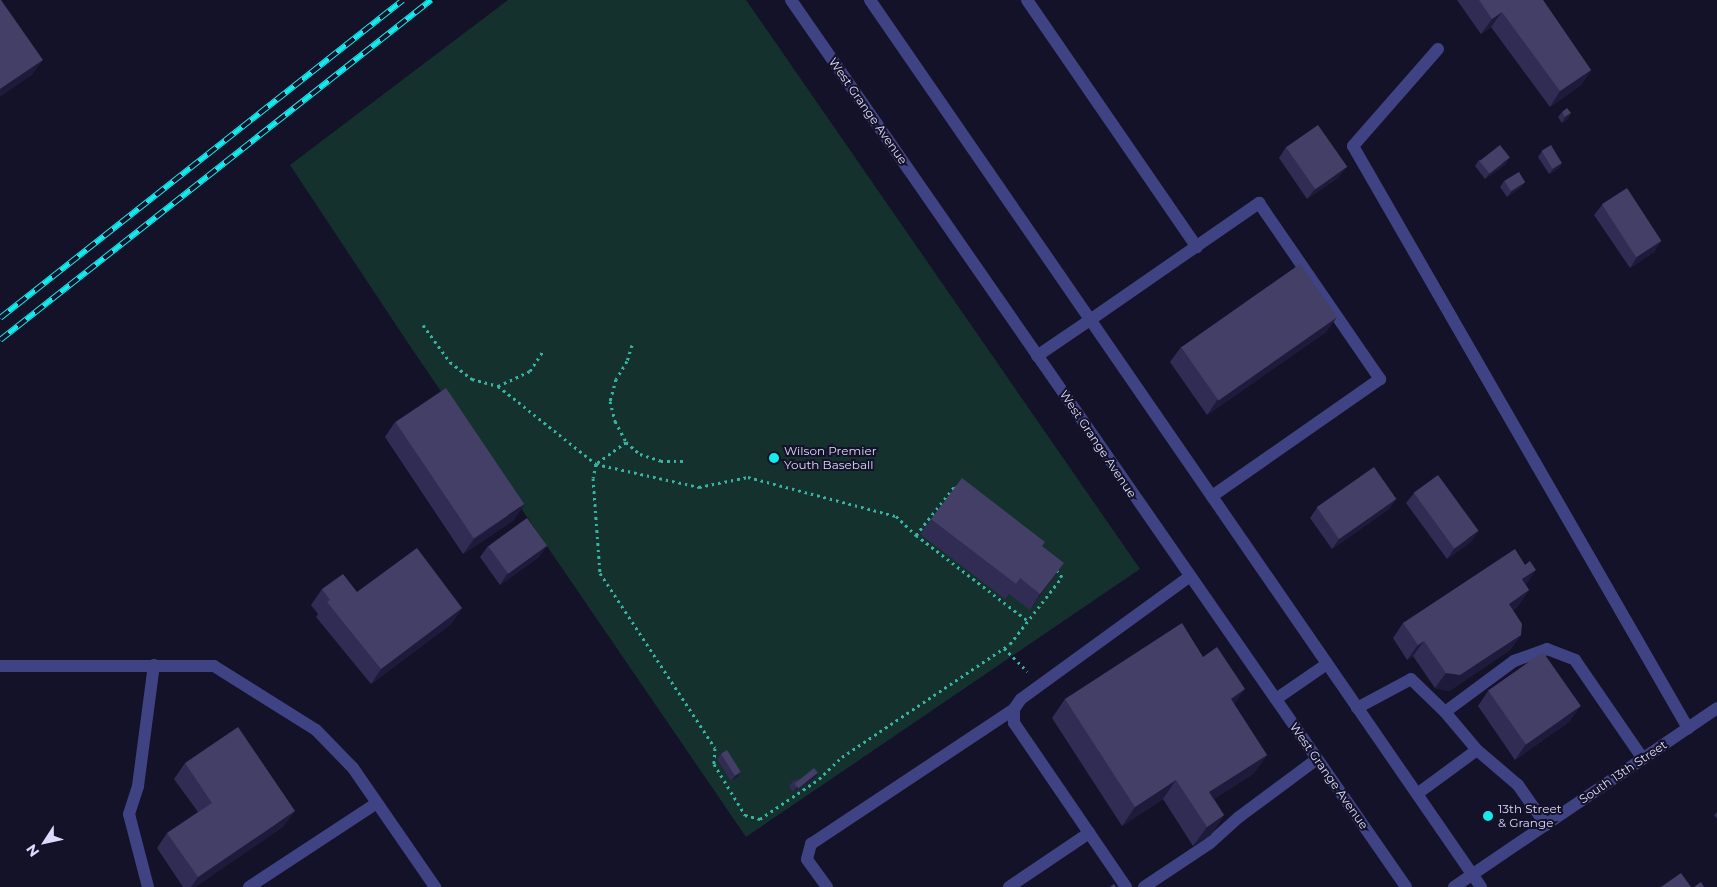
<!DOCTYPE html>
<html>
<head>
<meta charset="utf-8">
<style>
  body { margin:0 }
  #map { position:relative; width:1717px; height:887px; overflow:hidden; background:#141228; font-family:Montserrat,sans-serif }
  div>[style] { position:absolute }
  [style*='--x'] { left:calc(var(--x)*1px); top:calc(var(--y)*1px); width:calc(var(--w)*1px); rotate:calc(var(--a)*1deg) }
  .green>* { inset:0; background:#15312e }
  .path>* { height:3px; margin-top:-1.5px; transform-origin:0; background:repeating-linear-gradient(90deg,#39b3a1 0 2.5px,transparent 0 6.5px) }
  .service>* { height:12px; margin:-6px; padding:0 6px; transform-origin:6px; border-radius:6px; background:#404383 }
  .minor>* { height:12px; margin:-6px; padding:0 6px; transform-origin:6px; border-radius:6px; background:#404383 }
  .tertiary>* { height:12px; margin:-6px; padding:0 6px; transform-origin:6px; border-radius:6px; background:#404383 }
  .rail>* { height:5.5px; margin-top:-2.75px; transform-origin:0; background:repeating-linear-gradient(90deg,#141228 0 11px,#14ebef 0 22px); box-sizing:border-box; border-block:1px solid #14ebef }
  .wall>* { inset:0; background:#312c54 }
  .shaded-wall>* { inset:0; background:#1e1a3b }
  .building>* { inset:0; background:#433f66; transform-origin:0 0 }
  .dots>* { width:14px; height:14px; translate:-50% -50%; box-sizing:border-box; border:2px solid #141228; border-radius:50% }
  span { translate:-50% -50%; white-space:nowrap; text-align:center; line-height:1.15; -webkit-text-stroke:4px #141228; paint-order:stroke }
  .street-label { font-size:12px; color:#dcdbfd }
  .poi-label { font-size:12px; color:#dcdbfd }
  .left { translate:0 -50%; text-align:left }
  .north { position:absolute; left:20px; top:817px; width:50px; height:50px; -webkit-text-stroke:4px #141228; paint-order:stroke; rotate:235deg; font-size:14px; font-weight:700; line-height:20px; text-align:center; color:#dcdbfd }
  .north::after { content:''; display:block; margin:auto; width:18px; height:22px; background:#dcdbfd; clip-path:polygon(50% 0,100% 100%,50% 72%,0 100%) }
</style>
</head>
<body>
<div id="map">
  <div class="green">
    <i style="clip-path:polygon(508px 0,746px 0,1140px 569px,746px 837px,410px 346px,290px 165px)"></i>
  </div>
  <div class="path">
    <i style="--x:423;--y:325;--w:46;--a:53.9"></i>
    <i style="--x:450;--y:362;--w:28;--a:38"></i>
    <i style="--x:472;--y:379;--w:27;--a:15"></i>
    <i style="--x:498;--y:386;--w:35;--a:-25"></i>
    <i style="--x:530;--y:371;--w:24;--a:-57"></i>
    <i style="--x:632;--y:345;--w:17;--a:107"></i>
    <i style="--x:627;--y:361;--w:21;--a:121"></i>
    <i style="--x:616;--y:379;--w:23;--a:105"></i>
    <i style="--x:610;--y:401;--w:21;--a:76"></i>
    <i style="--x:615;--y:421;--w:24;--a:62"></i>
    <i style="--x:626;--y:442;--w:18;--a:41"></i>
    <i style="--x:640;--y:454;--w:22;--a:18"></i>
    <i style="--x:661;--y:461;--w:22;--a:0"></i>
    <i style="--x:498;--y:386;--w:125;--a:38.5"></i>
    <i style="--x:596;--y:464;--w:106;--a:12.6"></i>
    <i style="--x:699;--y:487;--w:50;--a:-11.5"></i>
    <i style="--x:748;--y:477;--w:153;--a:14.8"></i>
    <i style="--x:896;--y:516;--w:28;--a:44"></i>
    <i style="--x:916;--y:535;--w:141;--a:37.5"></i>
    <i style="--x:626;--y:442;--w:37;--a:144"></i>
    <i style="--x:596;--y:464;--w:14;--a:102"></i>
    <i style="--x:593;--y:478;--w:95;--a:85.8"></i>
    <i style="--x:600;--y:573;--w:209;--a:56.7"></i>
    <i style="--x:715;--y:748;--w:16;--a:94"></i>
    <i style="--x:714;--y:764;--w:60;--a:58.7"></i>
    <i style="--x:745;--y:815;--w:16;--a:15"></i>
    <i style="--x:760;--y:819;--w:71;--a:-34.1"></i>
    <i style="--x:819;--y:779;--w:32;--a:-44"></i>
    <i style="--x:842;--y:757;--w:202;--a:-33.9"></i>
    <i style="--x:1010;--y:644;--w:85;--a:-52.2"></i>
    <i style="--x:1062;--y:577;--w:11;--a:-128"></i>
    <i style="--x:916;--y:535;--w:61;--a:-51.6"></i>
    <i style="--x:954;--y:487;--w:4;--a:27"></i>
    <i style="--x:1004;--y:648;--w:33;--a:45"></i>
  </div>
  <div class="service">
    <i style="--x:1027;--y:0;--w:300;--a:55.5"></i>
    <i style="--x:1438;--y:49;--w:129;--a:131.2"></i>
    <i style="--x:1353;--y:146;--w:672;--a:60.08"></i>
    <i style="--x:1090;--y:320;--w:206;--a:-34.7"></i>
    <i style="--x:1259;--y:203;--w:214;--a:55.5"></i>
    <i style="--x:1380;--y:379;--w:205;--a:145.1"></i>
    <i style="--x:0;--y:666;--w:214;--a:0"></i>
    <i style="--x:214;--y:666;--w:120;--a:32.1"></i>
    <i style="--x:316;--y:730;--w:53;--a:45.8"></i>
    <i style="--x:1357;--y:708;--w:61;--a:-28.2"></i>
    <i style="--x:1411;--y:679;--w:47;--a:44.1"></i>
    <i style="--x:1445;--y:712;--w:86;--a:-36.5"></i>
    <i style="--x:1514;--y:661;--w:35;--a:-20"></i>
    <i style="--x:1547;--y:649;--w:30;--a:21"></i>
    <i style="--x:1575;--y:660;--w:120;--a:55.5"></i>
    <i style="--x:1477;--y:750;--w:54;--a:40.5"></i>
    <i style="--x:1518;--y:785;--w:49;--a:55"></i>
    <i style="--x:1417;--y:794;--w:74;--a:-36.3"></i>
    <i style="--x:1477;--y:750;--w:50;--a:-130.1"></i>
    <i style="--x:148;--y:887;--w:75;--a:-104.6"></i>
    <i style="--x:129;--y:814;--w:29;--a:-72"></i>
    <i style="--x:138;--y:786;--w:122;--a:-82.5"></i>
    <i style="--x:249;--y:887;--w:153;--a:-33.3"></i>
    <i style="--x:827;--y:887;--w:34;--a:-126"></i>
    <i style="--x:807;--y:859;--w:16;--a:-75"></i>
    <i style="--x:811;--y:844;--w:244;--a:-33.6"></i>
    <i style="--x:1009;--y:887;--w:97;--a:-34"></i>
    <i style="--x:1126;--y:887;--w:199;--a:-124.3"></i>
    <i style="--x:1014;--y:723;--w:14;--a:-90"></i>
    <i style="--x:1014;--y:709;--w:12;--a:-55"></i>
    <i style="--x:1021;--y:699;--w:208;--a:-36"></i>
    <i style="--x:1144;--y:887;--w:79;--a:-33.7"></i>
    <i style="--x:1210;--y:843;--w:39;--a:-42"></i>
    <i style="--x:1239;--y:817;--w:97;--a:-36.6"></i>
  </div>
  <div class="minor">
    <i style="--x:353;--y:768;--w:145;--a:55.4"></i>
  </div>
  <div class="tertiary">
    <i style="--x:791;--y:0;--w:1079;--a:55.26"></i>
    <i style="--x:870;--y:0;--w:1077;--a:55.44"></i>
    <i style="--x:1037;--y:356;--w:64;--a:-34.2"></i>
    <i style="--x:1276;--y:699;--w:62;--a:-34.5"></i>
    <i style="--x:1454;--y:887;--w:318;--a:-34.2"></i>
  </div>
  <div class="rail">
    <i style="--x:0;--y:318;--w:513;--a:-38.28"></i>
    <i style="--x:0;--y:340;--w:549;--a:-38.27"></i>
  </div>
  <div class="wall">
    <i style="clip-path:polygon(1457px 0,1543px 0,1591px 70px,1581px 85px,1550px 107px,1491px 27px,1481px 34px)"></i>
    <i style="clip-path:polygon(1562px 112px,1568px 119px,1562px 123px,1558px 117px)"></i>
    <i style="clip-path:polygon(1286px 147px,1339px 177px,1307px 199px,1279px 158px)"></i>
    <i style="clip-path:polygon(1542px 151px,1562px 163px,1559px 168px,1549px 174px,1538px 157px)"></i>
    <i style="clip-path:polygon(1479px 160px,1506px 164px,1485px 179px,1475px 166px)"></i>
    <i style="clip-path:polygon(1504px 181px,1525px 182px,1521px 187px,1507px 197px,1500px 187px)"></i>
    <i style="clip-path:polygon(1602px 205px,1661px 241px,1654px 252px,1630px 268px,1594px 215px)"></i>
    <i style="clip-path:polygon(1337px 317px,1326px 332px,1207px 415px,1170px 362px,1181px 347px)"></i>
    <i style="clip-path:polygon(395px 422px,514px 520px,463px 554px,385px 437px)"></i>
    <i style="clip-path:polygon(1414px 493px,1471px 542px,1447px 559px,1406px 503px)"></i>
    <i style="clip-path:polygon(1396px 499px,1389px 509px,1332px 549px,1310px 518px,1317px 508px)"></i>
    <i style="clip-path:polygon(931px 519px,1042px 546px,1053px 578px,1030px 610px,1009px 594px,1005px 599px,920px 534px)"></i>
    <i style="clip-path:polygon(488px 546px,547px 546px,539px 557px,500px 585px,480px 557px)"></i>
    <i style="clip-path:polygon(1526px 585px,1529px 590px,1518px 606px,1513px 610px,1521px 635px,1510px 650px,1449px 691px,1435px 688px,1413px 656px,1407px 660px,1393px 638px,1403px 623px)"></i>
    <i style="clip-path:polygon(322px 589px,357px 592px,462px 608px,451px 624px,371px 684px,316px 617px,318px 614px,311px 605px)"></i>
    <i style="clip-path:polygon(1203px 657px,1267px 755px,1253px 774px,1214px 799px,1224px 815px,1211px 835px,1193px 846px,1163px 799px,1122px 826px,1052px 718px,1065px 699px)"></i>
    <i style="clip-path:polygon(1488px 691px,1570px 721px,1515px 760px,1478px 706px)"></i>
    <i style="clip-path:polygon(721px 754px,741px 772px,738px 777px,731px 781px,717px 759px)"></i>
    <i style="clip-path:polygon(185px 763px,284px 826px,195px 887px,183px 887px,157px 848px,167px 833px,198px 812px,174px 779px)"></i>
    <i style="clip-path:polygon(818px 773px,814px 779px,793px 792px,789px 786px,793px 781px)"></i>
    <i style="clip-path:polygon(1717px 812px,1717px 819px,1714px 815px)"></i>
  </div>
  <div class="shaded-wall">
    <i style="clip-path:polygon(1502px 12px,1491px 27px,1481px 34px,1492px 19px)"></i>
    <i style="clip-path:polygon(43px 60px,32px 75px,0 97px,0 89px)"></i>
    <i style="clip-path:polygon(1591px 70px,1581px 85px,1550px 107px,1560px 91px)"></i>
    <i style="clip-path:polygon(1571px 113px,1568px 119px,1562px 123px,1565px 117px)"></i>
    <i style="clip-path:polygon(1510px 158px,1506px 164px,1485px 179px,1489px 174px)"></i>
    <i style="clip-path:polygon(1562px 163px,1559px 168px,1549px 174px,1553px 169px)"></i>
    <i style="clip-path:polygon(1347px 167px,1339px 177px,1307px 199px,1315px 189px)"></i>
    <i style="clip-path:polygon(1525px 182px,1521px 187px,1507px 197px,1511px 192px)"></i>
    <i style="clip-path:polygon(1661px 241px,1654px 252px,1630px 268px,1637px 257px)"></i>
    <i style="clip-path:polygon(1337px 317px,1326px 332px,1207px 415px,1218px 399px)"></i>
    <i style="clip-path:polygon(1396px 499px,1389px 509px,1332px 549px,1339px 539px)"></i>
    <i style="clip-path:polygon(525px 504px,514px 520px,463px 554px,474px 539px)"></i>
    <i style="clip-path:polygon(1479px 531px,1471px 542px,1447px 559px,1454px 549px)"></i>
    <i style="clip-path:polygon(547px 546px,539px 557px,500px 585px,507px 574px)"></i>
    <i style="clip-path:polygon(1064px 563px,1053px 578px,1030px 610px,1040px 594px)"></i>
    <i style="clip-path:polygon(1536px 570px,1526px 585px,1522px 579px)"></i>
    <i style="clip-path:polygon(1529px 590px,1518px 606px,1498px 619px,1509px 604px)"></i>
    <i style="clip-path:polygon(462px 608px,451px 624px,371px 684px,381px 669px)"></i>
    <i style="clip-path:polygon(1521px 635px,1510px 650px,1449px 691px,1435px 688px,1446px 673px)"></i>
    <i style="clip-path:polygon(1424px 641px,1413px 656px,1407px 660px,1418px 645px)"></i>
    <i style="clip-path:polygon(1245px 689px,1231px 709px,1231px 699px)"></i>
    <i style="clip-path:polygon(1581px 706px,1570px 721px,1515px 760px,1526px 744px)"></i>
    <i style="clip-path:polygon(1267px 755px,1253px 774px,1196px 811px,1209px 792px)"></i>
    <i style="clip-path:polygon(741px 772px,738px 777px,731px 781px,735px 776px)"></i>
    <i style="clip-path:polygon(818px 773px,814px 779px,793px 792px,797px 787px)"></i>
    <i style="clip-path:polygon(1176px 780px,1163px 799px,1122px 826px,1135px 807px)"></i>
    <i style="clip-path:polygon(295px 811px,284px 826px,195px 887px,191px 887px,198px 877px)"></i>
    <i style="clip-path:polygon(1224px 815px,1211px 835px,1193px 846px,1207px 827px)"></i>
  </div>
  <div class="building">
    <i style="clip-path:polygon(0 0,1px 0,43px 60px,0 89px)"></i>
    <i style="clip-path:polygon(1479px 0,1543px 0,1591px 70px,1560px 91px,1502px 12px,1492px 19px)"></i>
    <i style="clip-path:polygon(1567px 108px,1571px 113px,1565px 117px,1562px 112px)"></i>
    <i style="left:1318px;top:125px;width:51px;height:39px;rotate:55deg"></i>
    <i style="left:1500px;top:145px;width:16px;height:26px;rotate:52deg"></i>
    <i style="left:1551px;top:145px;width:21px;height:11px;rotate:59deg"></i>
    <i style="left:1519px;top:172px;width:12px;height:17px;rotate:59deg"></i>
    <i style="left:1627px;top:188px;width:63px;height:30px;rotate:57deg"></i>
    <i style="left:1300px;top:264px;width:65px;height:145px;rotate:55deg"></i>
    <i style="left:446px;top:388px;width:140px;height:61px;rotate:56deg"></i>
    <i style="left:1374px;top:467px;width:39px;height:70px;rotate:55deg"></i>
    <i style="left:1438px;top:475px;width:69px;height:30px;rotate:54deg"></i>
    <i style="clip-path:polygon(962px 478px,1045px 542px,1042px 546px,1064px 563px,1040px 594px,1020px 578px,1016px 584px,931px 519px)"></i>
    <i style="left:527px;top:518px;width:34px;height:48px;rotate:54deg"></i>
    <i style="clip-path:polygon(417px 548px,462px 608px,381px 669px,327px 602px,330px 600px,322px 589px,343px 574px,357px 592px)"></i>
    <i style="clip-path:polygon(1515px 549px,1525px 565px,1530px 561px,1536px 570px,1522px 579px,1529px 590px,1509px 604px,1522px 624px,1521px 635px,1460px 675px,1446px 673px,1424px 641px,1418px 645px,1403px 623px)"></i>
    <i style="clip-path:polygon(1182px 623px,1203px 657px,1217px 647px,1245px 689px,1231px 699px,1267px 755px,1209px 792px,1224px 815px,1207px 827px,1176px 780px,1135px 807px,1065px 699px)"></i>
    <i style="left:1543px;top:652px;width:66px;height:67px;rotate:55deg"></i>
    <i style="clip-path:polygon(238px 727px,295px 811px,198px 877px,167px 833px,212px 803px,185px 763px)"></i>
    <i style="left:727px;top:750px;width:26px;height:7px;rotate:58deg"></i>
    <i style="left:814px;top:768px;width:6px;height:25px;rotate:51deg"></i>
    <i style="clip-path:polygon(1681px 873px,1691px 887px,1661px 887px)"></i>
    <i style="clip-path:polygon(1701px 882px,1704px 887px,1694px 887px)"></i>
    <i style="clip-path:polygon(1114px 884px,1116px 887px,1110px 887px)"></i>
  </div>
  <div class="dots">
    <i style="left:774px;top:458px;background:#14ebef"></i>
    <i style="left:1488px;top:816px;background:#14ebef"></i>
  </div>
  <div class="street-label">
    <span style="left:868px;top:111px;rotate:55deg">West Grange Avenue</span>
    <span style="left:1098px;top:444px;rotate:56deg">West Grange Avenue</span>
    <span style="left:1623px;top:772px;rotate:-34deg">South 13th Street</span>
    <span style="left:1329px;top:776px;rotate:55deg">West Grange Avenue</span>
  </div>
  <div class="poi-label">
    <span class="left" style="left:784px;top:458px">Wilson Premier<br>Youth Baseball</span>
    <span class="left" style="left:1498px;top:816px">13th Street<br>&amp; Grange</span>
  </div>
  <div class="north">N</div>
</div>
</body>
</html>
